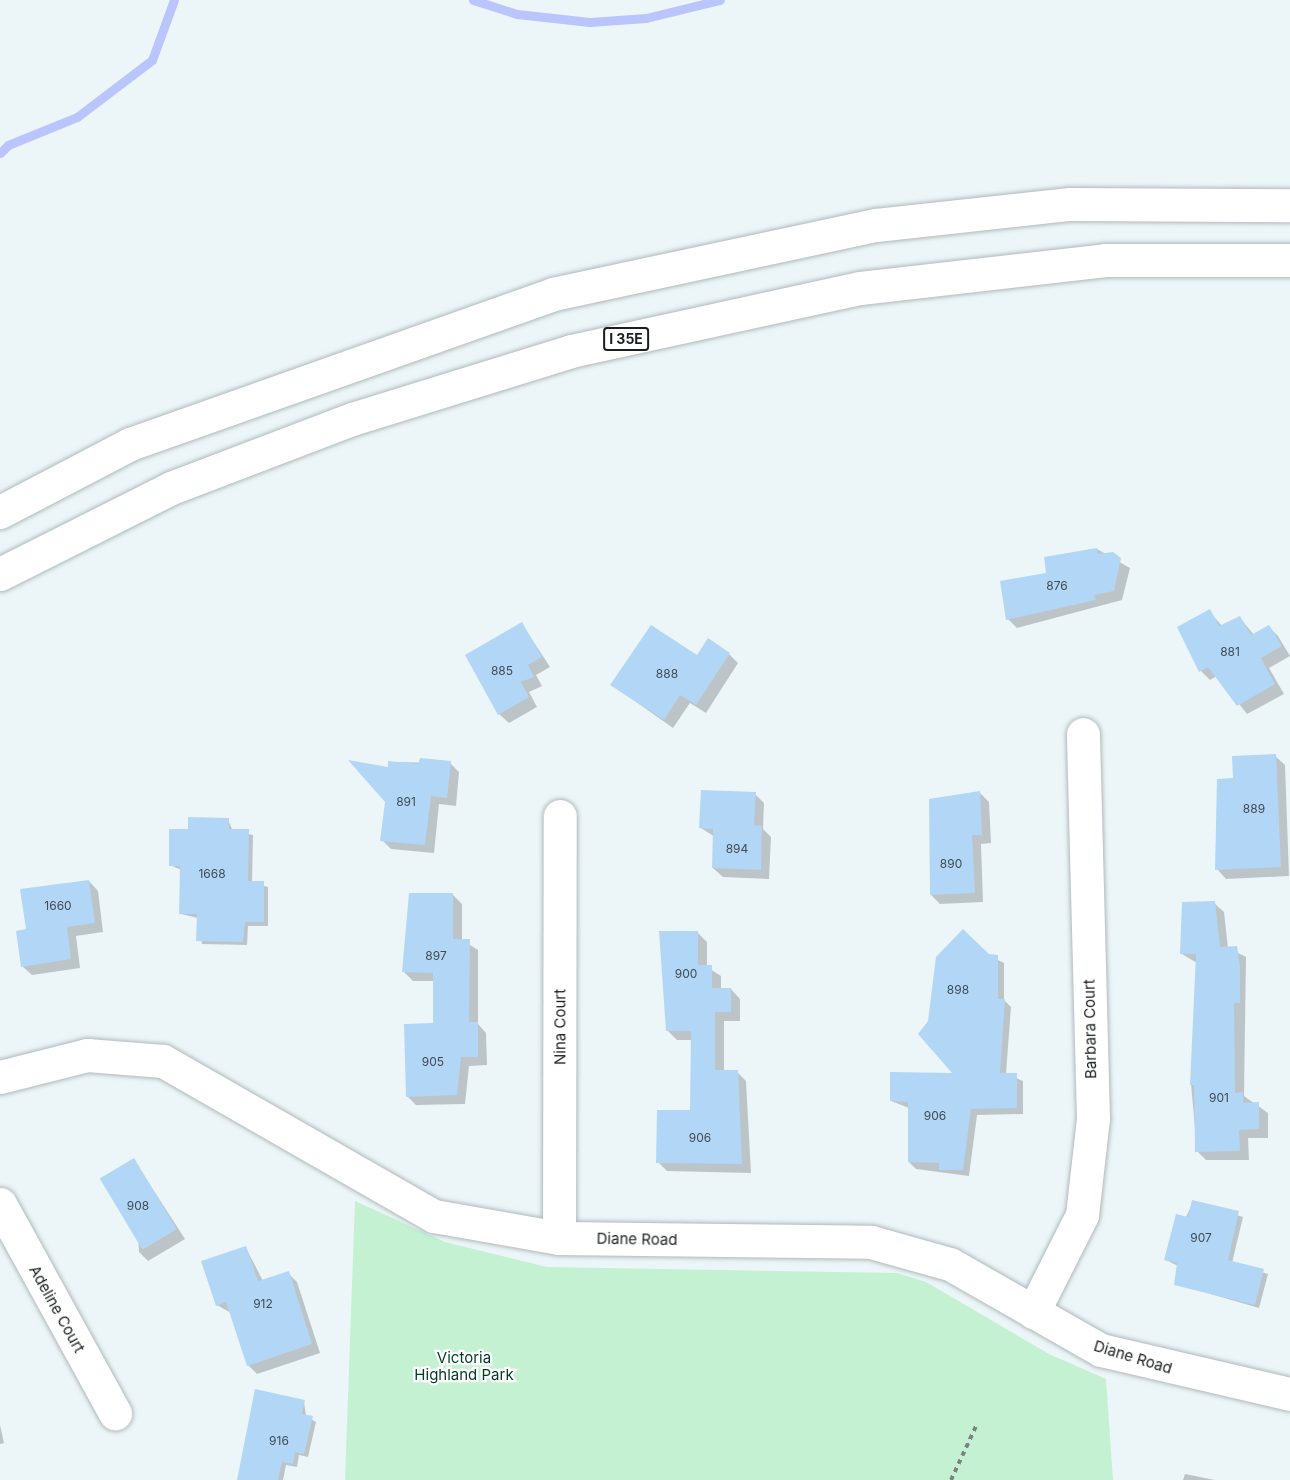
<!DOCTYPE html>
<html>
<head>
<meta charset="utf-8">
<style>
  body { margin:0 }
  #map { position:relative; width:1290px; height:1480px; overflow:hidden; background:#ecf6f9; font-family:Inter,sans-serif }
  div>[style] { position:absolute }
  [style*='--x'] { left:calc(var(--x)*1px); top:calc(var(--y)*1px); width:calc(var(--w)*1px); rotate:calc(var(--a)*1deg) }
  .green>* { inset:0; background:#c3f1d2 }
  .shadow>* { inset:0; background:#0003 }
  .stream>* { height:9px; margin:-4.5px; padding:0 4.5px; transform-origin:4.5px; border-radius:4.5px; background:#b9c5fc }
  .building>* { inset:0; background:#b2d6f6; transform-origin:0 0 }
  .path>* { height:4px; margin-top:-2px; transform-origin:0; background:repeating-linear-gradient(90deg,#7b8284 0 4.5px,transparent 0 9px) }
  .roads { filter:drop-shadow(0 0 2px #b0b9bb) drop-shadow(0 0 2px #b0b9bb) }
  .minor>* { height:33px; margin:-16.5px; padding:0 16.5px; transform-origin:16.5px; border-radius:16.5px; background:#fff }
  .highway>* { height:33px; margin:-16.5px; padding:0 16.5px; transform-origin:16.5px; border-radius:16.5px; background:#fff }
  span { translate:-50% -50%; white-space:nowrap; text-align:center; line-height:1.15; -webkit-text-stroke:4.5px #fff; paint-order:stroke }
  .number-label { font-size:12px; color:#404c55 }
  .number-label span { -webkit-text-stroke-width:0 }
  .shield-label span { padding:2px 4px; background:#fff; border:2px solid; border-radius:4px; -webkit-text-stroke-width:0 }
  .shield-label { font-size:14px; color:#1a1e1f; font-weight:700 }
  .street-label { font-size:15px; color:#1a1e1f }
  .park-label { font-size:15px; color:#003c1f }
</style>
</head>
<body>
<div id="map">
  <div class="green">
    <i style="clip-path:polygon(355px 1201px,445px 1242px,547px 1267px,897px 1273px,926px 1282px,1049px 1354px,1106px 1379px,1113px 1480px,345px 1480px)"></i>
  </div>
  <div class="shadow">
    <i style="clip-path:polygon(1097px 549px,1130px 568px,1122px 600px,1017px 628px,1008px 619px,1048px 574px)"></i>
    <i style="clip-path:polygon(1209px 611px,1222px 626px,1240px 618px,1254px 635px,1269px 627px,1278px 636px,1290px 656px,1269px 668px,1284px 694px,1247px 714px,1217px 676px,1210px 680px,1201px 671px,1179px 628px)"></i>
    <i style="clip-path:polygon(522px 624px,550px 667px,536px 675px,542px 686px,529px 692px,537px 707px,509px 723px,499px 714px)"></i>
    <i style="clip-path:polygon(729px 654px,738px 663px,706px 713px,690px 703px,673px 728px,612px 685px)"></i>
    <i style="clip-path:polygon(1275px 756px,1285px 765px,1289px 876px,1226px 879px,1217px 869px,1234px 780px)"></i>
    <i style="clip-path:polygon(390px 762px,450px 763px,459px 772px,456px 806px,439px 804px,434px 853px,391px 849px,382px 840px)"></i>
    <i style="clip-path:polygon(980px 793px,989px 802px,991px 843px,981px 844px,983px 902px,940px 904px,931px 895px)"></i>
    <i style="clip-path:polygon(755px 794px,764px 803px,763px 829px,771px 837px,769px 879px,723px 877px,713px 868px,715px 837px,701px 828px)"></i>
    <i style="clip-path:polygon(228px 820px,233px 831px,253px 835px,252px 883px,268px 887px,268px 926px,248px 926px,247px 945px,202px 944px,198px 918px,181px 914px,181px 870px,170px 865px,189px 830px)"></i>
    <i style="clip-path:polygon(89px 881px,98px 891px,103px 932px,76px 936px,80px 968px,32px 975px,22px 966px,28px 930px)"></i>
    <i style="clip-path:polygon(453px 895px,462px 904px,462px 940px,478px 950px,478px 1024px,486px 1033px,487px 1065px,469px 1066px,465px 1104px,416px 1105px,407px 1096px,434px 1025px,434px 981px,413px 981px,404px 972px)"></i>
    <i style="clip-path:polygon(1214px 903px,1224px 912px,1228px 948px,1246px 957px,1244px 1096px,1268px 1113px,1268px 1138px,1248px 1138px,1249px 1160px,1206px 1160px,1197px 1151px,1191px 1084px,1197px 963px,1182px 954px)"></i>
    <i style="clip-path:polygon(698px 933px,707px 942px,707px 967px,721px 976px,721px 989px,731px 989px,740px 999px,740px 1021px,724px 1021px,724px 1072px,737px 1072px,746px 1081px,751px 1173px,667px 1171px,658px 1162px,692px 1112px,693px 1040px,677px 1040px,668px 1031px)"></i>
    <i style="clip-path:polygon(988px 955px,1004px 963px,1004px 1000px,1011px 1007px,1006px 1074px,1023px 1081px,1023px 1114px,977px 1115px,969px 1176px,916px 1169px,909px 1162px,909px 1108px,891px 1101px,955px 1074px)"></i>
    <i style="clip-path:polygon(134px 1160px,185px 1239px,148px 1261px,139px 1252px)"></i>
    <i style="clip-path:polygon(1193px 1202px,1243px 1217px,1232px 1263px,1268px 1274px,1259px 1308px,1176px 1284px,1178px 1266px,1166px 1260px)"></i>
    <i style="clip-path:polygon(246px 1248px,263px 1281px,288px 1273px,297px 1282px,320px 1353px,257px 1374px,248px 1365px,231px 1313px,217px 1305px)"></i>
    <i style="clip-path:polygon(304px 1402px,306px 1416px,316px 1422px,308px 1457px,299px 1455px,297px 1467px,286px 1465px,283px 1480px,238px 1480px)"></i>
    <i style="clip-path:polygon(0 1425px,4px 1443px,0 1444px)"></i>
    <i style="clip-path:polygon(1185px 1474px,1215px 1480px,1183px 1480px)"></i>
  </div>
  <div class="stream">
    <i style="--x:473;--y:0;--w:46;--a:17.7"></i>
    <i style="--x:517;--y:14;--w:73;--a:6.3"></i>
    <i style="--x:590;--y:22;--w:56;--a:-4.1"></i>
    <i style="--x:646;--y:18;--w:76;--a:-13.7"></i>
    <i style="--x:0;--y:153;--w:11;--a:-45"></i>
    <i style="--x:8;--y:145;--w:74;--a:-22.1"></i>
    <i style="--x:77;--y:117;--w:94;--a:-37.2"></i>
    <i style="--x:152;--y:60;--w:64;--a:-69.9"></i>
  </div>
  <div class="building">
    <i style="clip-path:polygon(1097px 548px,1098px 554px,1113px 552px,1121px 558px,1114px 591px,1094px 595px,1096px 600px,1006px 620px,1000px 581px,1046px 573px,1044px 557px)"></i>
    <i style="clip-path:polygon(1210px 609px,1219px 626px,1240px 616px,1251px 635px,1269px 625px,1282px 646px,1261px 658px,1275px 684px,1237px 706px,1208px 667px,1199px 672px,1177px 627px)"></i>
    <i style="clip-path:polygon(522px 622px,542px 657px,528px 665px,534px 677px,521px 682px,529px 697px,498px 715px,465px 655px)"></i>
    <i style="clip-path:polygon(651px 625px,697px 655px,708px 638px,730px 653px,696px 705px,680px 695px,664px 720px,610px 685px)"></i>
    <i style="clip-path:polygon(1276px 754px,1281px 867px,1215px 870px,1217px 779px,1233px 778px,1232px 756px)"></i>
    <i style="clip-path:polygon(420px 758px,451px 761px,447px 798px,431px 796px,425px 845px,380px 841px,385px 802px,348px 760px,388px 767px,388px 761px,418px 764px)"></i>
    <i style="clip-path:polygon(701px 790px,756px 792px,754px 825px,762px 826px,761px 870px,712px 868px,713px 829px,699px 828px)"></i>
    <i style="clip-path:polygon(980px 791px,982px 835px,972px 835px,975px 893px,930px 895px,929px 799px)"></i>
    <i style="clip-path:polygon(188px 817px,229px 818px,229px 829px,249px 829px,248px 881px,264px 881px,264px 922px,245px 922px,243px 942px,196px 941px,197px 914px,179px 914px,180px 866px,169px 866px,169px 829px,188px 829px)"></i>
    <i style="clip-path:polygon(89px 880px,95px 923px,67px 927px,71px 959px,21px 967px,16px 931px,26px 929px,20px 889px)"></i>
    <i style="clip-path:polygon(409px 893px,453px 893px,453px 939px,470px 939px,469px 1022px,478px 1022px,478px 1057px,461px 1057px,457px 1095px,406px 1097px,404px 1024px,433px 1023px,433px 973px,402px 972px)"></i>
    <i style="clip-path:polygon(1215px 901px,1220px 947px,1237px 946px,1240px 966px,1240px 1003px,1234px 1003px,1235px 1093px,1243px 1092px,1243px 1103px,1259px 1102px,1259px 1129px,1239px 1130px,1240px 1151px,1195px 1152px,1194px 1085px,1190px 1085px,1196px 954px,1180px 954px,1182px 902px)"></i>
    <i style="clip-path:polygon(963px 929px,989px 954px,998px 955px,998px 999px,1005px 999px,1000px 1073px,1017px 1073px,1017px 1108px,971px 1109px,963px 1170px,939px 1170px,939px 1163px,908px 1162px,908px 1102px,890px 1101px,890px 1072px,952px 1073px,918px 1034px,928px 1021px,936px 957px)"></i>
    <i style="clip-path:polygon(659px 931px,698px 931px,698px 965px,712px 965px,712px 988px,731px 988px,731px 1012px,715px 1012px,715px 1070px,738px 1070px,742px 1164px,656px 1163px,657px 1110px,690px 1110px,691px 1031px,666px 1031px)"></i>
    <i style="left:134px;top:1158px;width:83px;height:40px;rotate:59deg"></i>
    <i style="clip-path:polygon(1192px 1200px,1239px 1211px,1228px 1260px,1264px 1269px,1255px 1305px,1174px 1285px,1177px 1263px,1164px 1260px,1176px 1214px,1188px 1217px)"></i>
    <i style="clip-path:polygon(246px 1246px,258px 1281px,289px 1271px,312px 1344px,247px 1366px,226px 1302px,216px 1306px,201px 1261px)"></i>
    <i style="clip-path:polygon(255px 1389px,305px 1400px,302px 1414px,313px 1416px,304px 1454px,295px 1452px,293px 1464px,282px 1462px,278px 1480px,237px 1480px)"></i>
  </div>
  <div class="path">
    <i style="--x:951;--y:1480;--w:62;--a:-65.1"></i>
  </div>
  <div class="roads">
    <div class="minor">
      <i style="--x:0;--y:1077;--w:90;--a:-14.2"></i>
      <i style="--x:87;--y:1055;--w:76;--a:4.5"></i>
      <i style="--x:163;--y:1061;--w:312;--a:29.8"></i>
      <i style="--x:434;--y:1216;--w:127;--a:10"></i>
      <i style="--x:559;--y:1238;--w:312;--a:0.7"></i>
      <i style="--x:871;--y:1242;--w:82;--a:15.6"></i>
      <i style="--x:950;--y:1264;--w:174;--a:29.7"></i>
      <i style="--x:1101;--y:1350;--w:194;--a:13.1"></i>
      <i style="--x:0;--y:1204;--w:239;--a:61.2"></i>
      <i style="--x:559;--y:1238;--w:422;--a:-89.9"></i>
      <i style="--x:1033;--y:1312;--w:109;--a:-63.2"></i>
      <i style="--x:1082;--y:1215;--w:97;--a:-83.5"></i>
      <i style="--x:1093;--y:1119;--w:385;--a:-91.5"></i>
    </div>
    <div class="highway">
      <i style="--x:0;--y:512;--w:147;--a:-27.6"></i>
      <i style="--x:130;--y:444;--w:449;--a:-19.5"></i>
      <i style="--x:553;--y:294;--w:330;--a:-12.1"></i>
      <i style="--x:876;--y:225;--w:195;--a:-6.2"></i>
      <i style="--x:1070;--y:204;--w:220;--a:0.3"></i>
      <i style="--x:0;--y:574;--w:191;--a:-26.7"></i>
      <i style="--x:171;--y:488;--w:194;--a:-20.9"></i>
      <i style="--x:352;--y:419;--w:229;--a:-17.2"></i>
      <i style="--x:571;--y:351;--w:296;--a:-12.3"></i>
      <i style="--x:860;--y:288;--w:247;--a:-6.5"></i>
      <i style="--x:1105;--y:260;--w:185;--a:0"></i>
    </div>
  </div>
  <div class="number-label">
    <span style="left:1057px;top:586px">876</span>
    <span style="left:1230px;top:652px">881</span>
    <span style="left:502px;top:671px">885</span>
    <span style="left:667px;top:674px">888</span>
    <span style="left:406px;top:802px">891</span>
    <span style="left:1254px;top:809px">889</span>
    <span style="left:737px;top:849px">894</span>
    <span style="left:951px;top:864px">890</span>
    <span style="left:212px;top:874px">1668</span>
    <span style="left:58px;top:906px">1660</span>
    <span style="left:436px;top:956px">897</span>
    <span style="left:686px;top:974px">900</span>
    <span style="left:958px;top:990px">898</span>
    <span style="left:433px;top:1062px">905</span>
    <span style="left:1219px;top:1098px">901</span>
    <span style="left:935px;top:1116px">906</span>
    <span style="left:700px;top:1138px">906</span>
    <span style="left:138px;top:1206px">908</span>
    <span style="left:1201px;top:1238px">907</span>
    <span style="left:263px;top:1304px">912</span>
    <span style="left:279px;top:1441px">916</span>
  </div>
  <div class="shield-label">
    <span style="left:626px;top:339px">I 35E</span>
  </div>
  <div class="street-label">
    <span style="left:560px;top:1027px;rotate:-90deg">Nina Court</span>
    <span style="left:1090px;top:1029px;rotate:-91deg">Barbara Court</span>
    <span style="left:637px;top:1239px;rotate:1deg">Diane Road</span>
    <span style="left:57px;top:1309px;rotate:61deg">Adeline Court</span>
    <span style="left:1133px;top:1357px;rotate:17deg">Diane Road</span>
  </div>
  <div class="park-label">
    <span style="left:464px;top:1366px">Victoria<br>Highland Park</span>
  </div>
</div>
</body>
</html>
